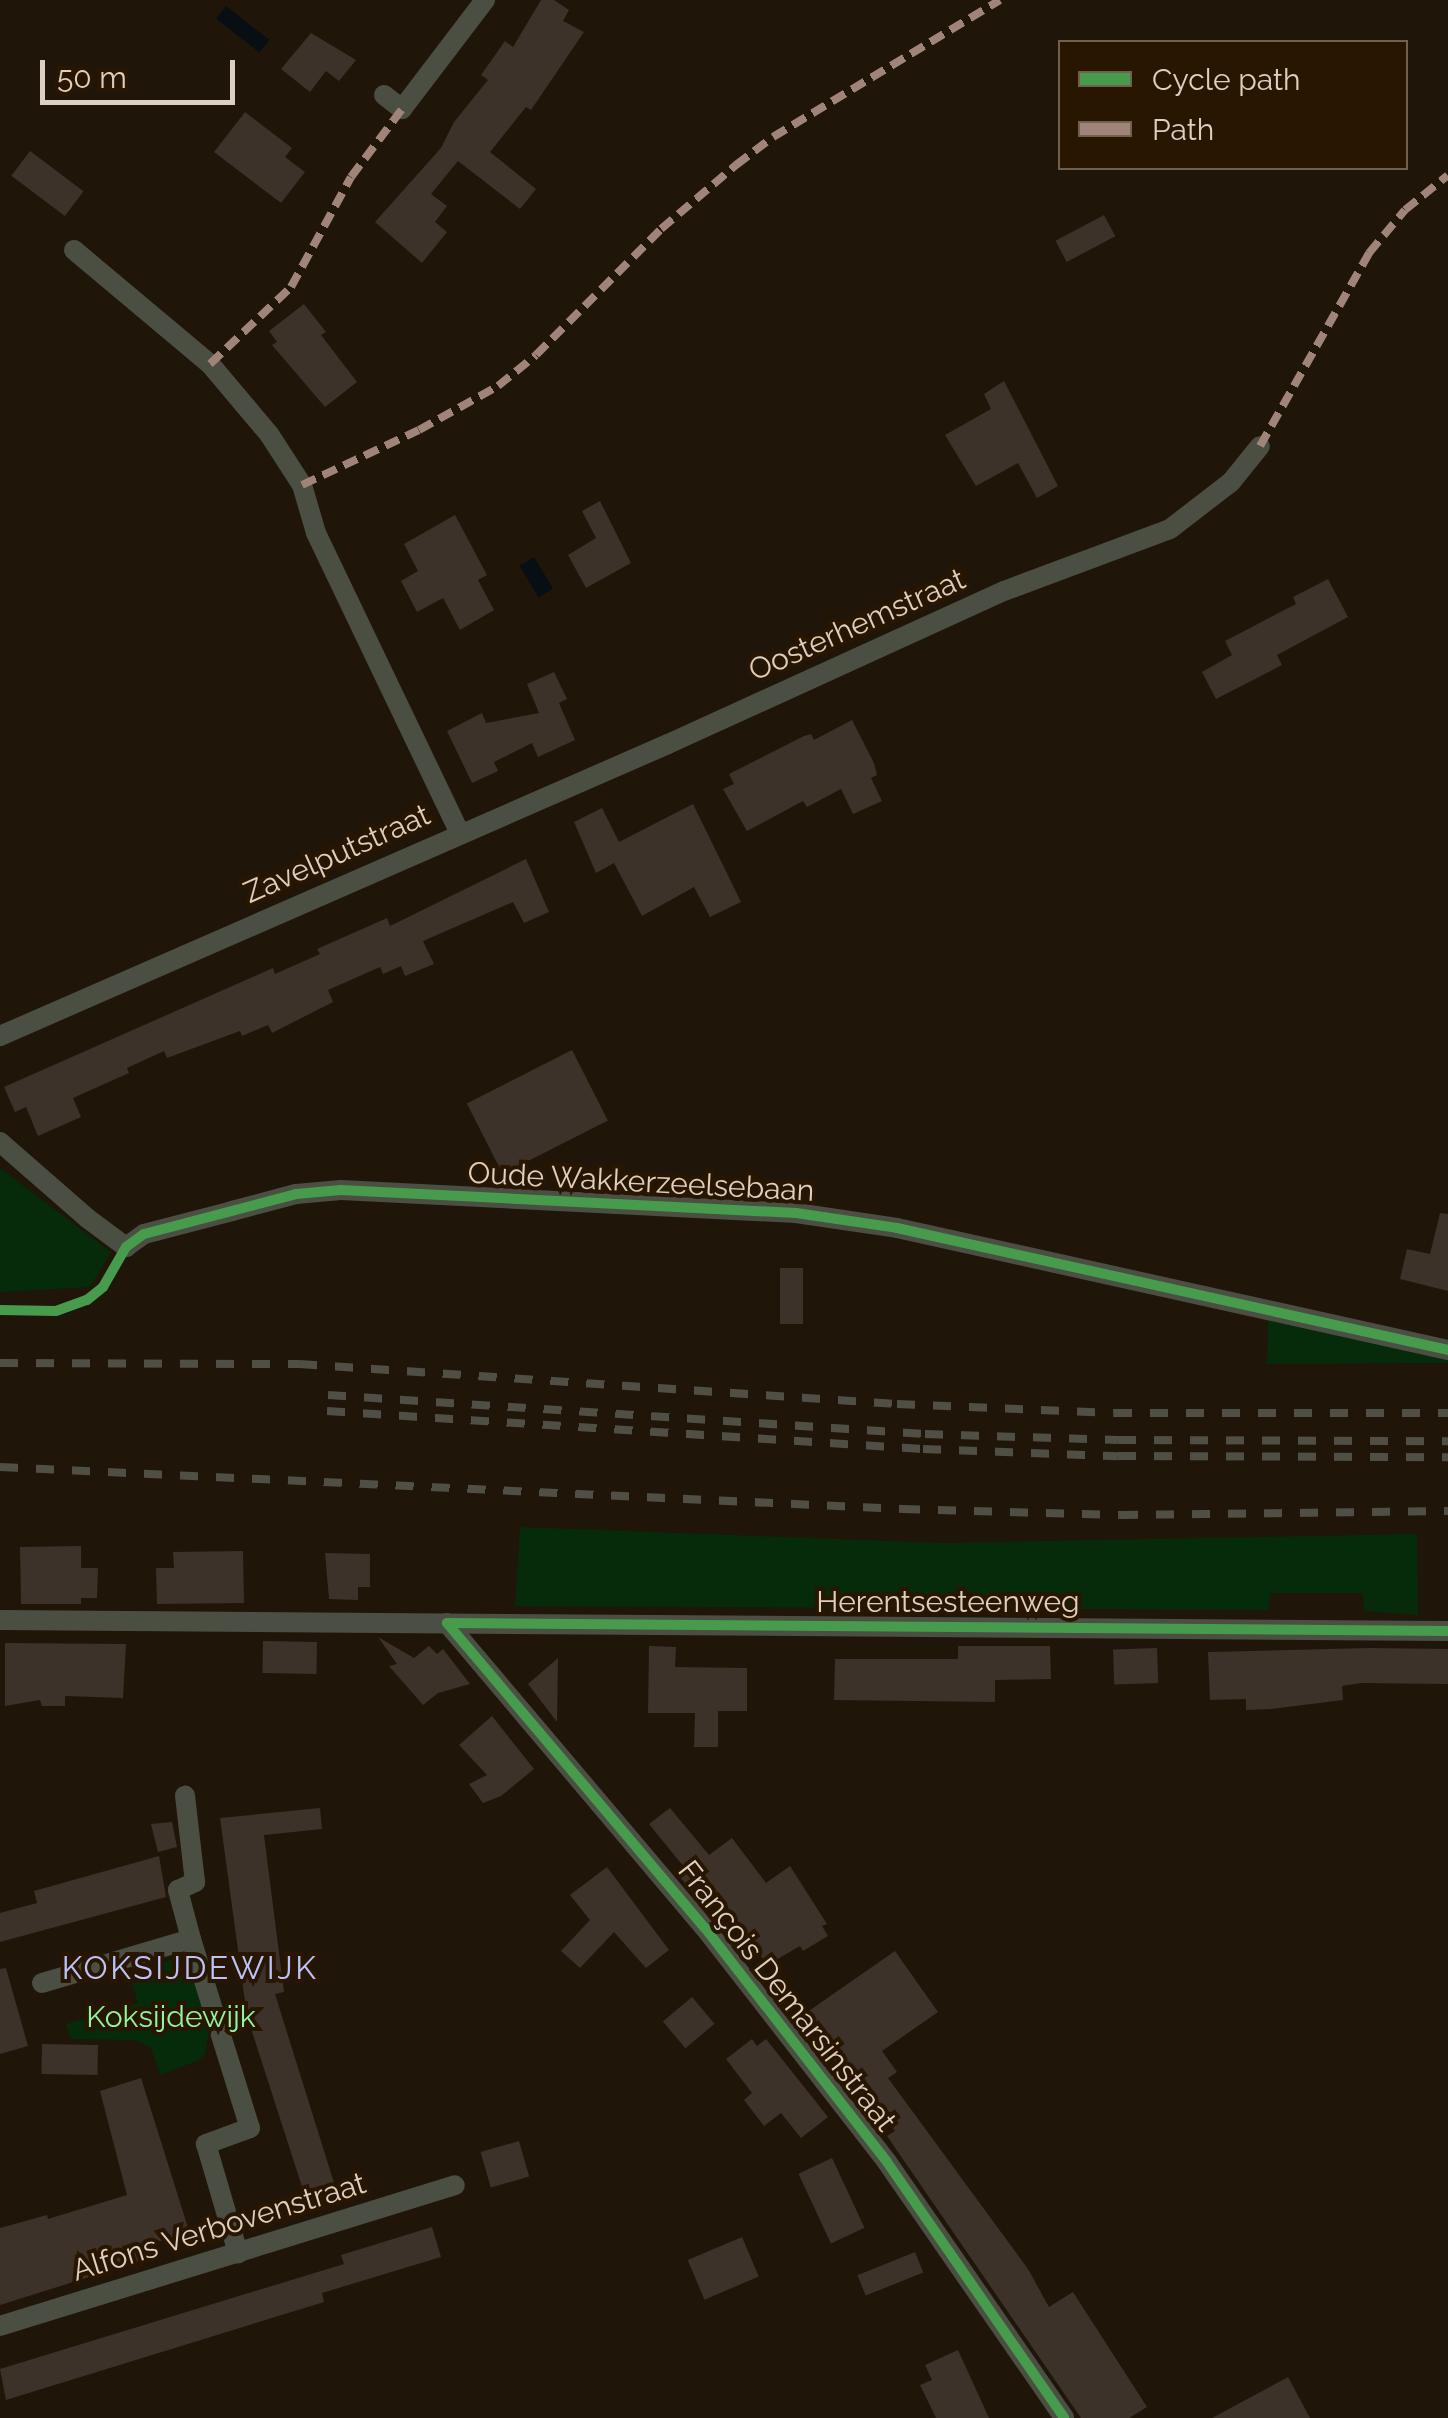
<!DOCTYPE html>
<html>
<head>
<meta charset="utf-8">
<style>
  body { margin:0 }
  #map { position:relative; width:1448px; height:2418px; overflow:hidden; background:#201509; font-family:Raleway,sans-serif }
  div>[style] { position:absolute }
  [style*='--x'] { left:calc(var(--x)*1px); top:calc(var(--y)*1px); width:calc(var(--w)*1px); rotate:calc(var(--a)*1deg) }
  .green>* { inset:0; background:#062b0b }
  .water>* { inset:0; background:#070f15; transform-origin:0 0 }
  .building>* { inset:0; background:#3c322a; transform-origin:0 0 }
  .street>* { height:20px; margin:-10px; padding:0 10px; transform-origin:10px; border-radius:10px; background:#4b4e43 }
  .rail>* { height:8px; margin-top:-4px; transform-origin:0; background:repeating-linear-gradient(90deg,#4f4f46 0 18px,transparent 0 36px) }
  .quiet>* { height:8px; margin-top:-4px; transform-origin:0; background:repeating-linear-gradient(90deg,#a18479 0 15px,transparent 0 23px) }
  .cycleway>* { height:10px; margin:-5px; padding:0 5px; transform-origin:5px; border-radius:5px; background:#469c4c }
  span { translate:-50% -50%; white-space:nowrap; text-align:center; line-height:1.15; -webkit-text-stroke:8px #291600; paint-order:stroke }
  .street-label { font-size:30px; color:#ddcfc1 }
  .park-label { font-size:30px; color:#92f59d }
  .neighbourhood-label { font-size:32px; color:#bac4fc; letter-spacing:2.5px }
  .legend { position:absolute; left:1058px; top:40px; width:350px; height:130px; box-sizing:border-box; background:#291600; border:2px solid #71604d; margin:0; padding:12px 18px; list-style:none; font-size:30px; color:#ddcfc1 }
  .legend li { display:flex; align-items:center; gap:20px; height:50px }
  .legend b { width:50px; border:2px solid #71604d }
  .scale { position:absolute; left:40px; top:60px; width:195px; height:45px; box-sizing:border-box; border:5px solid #ddcfc1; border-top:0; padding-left:12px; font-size:30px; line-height:35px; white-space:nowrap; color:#ddcfc1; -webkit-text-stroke:8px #291600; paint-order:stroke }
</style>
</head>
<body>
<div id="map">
  <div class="green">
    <i style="clip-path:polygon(0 1168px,111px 1252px,90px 1287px,0 1292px)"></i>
    <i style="clip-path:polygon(1268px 1319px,1448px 1355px,1448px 1363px,1267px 1364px)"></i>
    <i style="clip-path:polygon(520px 1527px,943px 1543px,1417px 1534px,1418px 1615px,1364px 1611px,1363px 1593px,1270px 1593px,1269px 1610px,515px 1606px)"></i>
    <i style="clip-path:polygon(177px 1958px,181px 1976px,194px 1973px,210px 2026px,205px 2054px,199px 2060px,160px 2075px,151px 2048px,135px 2040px,71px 2039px,66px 2024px,138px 2003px,129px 1974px)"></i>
  </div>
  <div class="water">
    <i style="left:226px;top:6px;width:55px;height:16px;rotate:38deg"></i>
    <i style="left:534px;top:557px;width:37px;height:17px;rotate:59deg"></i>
  </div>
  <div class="building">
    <i style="clip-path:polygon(541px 0,554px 0,569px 10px,563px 21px,584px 32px,531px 110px,526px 107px,490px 152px,536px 189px,520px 209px,458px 161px,431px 194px,447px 206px,435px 222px,447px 232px,422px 263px,375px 222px,441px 148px,454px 122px,488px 80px,481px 75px,505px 41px,513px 47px)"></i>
    <i style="clip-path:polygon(311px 33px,356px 60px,339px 81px,326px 71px,310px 92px,281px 69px)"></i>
    <i style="clip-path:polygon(245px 112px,292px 148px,285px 157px,305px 172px,281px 203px,214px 152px)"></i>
    <i style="left:30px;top:151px;width:67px;height:31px;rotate:37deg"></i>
    <i style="left:1104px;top:215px;width:24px;height:55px;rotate:62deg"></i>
    <i style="clip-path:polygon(304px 304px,326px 332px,321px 335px,357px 382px,325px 407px,272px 345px,277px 342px,269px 331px)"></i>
    <i style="clip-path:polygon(1004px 381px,1058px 486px,1037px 498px,1018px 463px,976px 486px,945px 435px,991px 409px,984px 394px)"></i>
    <i style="clip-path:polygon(600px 501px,631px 563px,586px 588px,568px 555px,596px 538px,582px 511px)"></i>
    <i style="clip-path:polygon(455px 515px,487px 575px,478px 580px,494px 610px,460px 630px,443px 598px,417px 612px,401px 581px,418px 571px,404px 544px)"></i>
    <i style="clip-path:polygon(1328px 579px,1348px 617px,1277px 655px,1282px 665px,1216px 699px,1202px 672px,1232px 655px,1225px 641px,1296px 604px,1293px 597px)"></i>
    <i style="clip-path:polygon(554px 672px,567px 699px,559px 703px,575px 740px,538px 757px,532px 743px,494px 762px,498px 771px,472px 783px,447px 731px,482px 713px,486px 723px,539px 713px,527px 684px)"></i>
    <i style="clip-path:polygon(852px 720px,874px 763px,877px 775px,871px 778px,882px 801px,853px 814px,841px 789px,807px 807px,803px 801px,747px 831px,723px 789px,734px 784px,729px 774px,804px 736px,811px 734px,814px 740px)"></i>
    <i style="clip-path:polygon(693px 804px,741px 902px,710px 917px,694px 887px,642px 916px,614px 863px,596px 873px,574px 822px,602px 808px,619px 842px)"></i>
    <i style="clip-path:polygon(526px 859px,549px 912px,524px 923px,513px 902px,423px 941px,434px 964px,405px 976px,401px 966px,383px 974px,380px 967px,328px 990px,333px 1002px,272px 1033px,268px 1025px,242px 1036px,240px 1031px,167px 1058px,164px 1051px,127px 1068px,129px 1073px,73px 1098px,81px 1117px,38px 1136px,26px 1107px,15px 1112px,4px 1087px,273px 968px,275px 974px,320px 954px,317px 949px,387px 918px,390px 926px)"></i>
    <i style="left:572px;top:1050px;width:79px;height:118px;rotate:63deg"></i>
    <i style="clip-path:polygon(1440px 1213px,1448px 1214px,1448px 1291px,1400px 1279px,1407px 1249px,1430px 1254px)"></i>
    <i style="left:780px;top:1268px;width:23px;height:56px"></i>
    <i style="clip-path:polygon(81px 1546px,81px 1568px,98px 1568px,97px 1598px,81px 1598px,81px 1604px,21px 1604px,20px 1547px)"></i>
    <i style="clip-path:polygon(243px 1551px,244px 1603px,157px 1604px,156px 1568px,174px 1568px,173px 1552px)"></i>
    <i style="clip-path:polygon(325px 1553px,370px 1554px,370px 1587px,358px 1587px,358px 1600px,329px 1599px)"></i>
    <i style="clip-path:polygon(378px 1637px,414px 1658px,429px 1646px,437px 1654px,443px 1649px,470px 1684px,438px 1693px,423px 1705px,389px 1666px,397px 1664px)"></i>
    <i style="left:263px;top:1641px;width:54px;height:32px;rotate:1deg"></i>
    <i style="clip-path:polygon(5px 1643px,126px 1644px,123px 1698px,65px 1696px,65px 1706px,42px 1706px,40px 1700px,5px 1706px)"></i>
    <i style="clip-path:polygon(649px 1646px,676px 1647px,675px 1667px,747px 1668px,747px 1711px,718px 1711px,718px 1747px,694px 1747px,695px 1713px,648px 1713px)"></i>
    <i style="clip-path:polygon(958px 1646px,1050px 1646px,1051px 1679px,995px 1680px,995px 1702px,834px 1700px,835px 1659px,958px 1659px)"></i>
    <i style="left:1157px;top:1648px;width:35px;height:44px;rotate:88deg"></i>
    <i style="clip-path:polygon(1369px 1648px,1448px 1649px,1448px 1684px,1361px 1683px,1342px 1686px,1343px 1700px,1271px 1709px,1246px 1710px,1246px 1699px,1210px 1700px,1208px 1652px)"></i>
    <i style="clip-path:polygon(558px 1658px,557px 1722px,528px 1684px)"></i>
    <i style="clip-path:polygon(492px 1716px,534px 1769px,501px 1796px,483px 1803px,469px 1784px,487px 1775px,459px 1745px)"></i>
    <i style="clip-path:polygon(320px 1808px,322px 1829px,264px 1835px,284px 1992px,275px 1994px,335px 2186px,305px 2196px,247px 2016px,220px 1818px)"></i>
    <i style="clip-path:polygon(670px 1808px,709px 1855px,732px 1838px,766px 1883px,790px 1866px,827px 1924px,822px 1926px,828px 1936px,803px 1951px,800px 1946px,767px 1965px,718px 1893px,703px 1905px,680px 1877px,688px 1872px,649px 1824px)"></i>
    <i style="clip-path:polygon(172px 1822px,177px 1847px,158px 1852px,151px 1824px)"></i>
    <i style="clip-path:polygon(159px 1856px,166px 1897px,0 1942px,0 1913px,37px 1903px,34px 1891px)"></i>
    <i style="clip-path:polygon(607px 1867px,669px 1950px,646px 1968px,614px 1932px,580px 1968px,561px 1951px,590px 1920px,570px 1895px)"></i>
    <i style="clip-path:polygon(895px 1951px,938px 2012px,882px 2051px,897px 2072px,888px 2078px,1028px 2269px,1049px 2307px,1073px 2292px,1147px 2407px,1129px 2418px,1081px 2418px,887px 2136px,895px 2131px,869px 2095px,862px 2100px,803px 2015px)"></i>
    <i style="clip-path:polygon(6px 1968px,28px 2046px,0 2054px,0 1969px)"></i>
    <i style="left:692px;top:1997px;width:35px;height:38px;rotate:50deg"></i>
    <i style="clip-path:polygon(752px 2039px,757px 2046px,766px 2039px,828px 2117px,801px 2138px,781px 2113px,764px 2126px,744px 2100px,752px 2093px,726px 2059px)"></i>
    <i style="left:42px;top:2044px;width:56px;height:30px;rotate:1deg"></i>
    <i style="clip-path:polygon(141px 2078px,189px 2231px,149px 2245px,153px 2257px,0 2305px,0 2228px,47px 2215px,48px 2219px,127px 2195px,100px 2091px)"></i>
    <i style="left:519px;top:2141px;width:37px;height:40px;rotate:74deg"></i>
    <i style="left:832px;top:2158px;width:77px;height:37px;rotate:65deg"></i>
    <i style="clip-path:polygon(432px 2227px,441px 2257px,322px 2293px,324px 2302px,6px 2400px,0 2369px,344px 2264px,341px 2255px)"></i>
    <i style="left:742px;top:2237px;width:43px;height:59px;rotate:67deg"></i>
    <i style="left:915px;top:2252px;width:22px;height:62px;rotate:68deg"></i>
    <i style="clip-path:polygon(958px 2350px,989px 2418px,936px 2418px,920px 2385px,932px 2380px,925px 2365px)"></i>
    <i style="clip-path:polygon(1288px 2377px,1310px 2418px,1212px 2418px)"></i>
  </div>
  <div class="street">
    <i style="--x:384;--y:95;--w:23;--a:38"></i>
    <i style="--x:402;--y:109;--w:137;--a:-52.7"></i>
    <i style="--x:74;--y:250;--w:177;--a:40"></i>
    <i style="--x:210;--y:364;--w:92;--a:49.9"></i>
    <i style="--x:269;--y:434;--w:61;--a:57.1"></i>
    <i style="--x:302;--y:485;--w:50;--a:73.7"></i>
    <i style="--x:316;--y:533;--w:331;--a:64.4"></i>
    <i style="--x:0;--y:1036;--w:729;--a:-23.61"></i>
    <i style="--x:668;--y:744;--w:369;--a:-24.5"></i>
    <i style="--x:1004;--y:591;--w:177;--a:-20.5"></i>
    <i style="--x:1170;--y:529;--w:77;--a:-37.6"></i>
    <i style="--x:1231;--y:482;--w:46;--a:-51.1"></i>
    <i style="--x:0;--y:1142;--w:116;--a:41.1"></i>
    <i style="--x:87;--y:1218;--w:49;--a:36.6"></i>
    <i style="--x:126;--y:1247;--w:22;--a:-36"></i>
    <i style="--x:144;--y:1234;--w:91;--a:-14.6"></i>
    <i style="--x:232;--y:1211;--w:66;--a:-14.9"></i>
    <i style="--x:296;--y:1194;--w:45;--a:-5.1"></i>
    <i style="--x:341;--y:1190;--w:456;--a:2.9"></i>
    <i style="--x:796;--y:1213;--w:102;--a:8.4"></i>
    <i style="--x:897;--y:1228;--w:564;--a:12.48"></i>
    <i style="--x:0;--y:1620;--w:1448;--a:0.44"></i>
    <i style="--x:447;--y:1623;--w:399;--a:49.8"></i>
    <i style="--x:705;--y:1928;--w:296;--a:52.1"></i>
    <i style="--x:887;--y:2162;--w:311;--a:55.3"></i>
    <i style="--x:191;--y:1939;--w:198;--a:72.7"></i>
    <i style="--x:250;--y:2128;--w:47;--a:160"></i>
    <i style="--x:206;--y:2144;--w:114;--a:73.6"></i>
    <i style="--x:42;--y:1983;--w:155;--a:-16.5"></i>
    <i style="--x:191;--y:1939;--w:51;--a:-104.9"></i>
    <i style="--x:178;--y:1890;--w:19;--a:-25"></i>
    <i style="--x:195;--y:1882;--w:87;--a:-96.6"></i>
    <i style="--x:0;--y:2326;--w:476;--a:-17.2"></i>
  </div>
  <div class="rail">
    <i style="--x:0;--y:1363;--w:299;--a:0.2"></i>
    <i style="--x:299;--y:1364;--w:599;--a:3.83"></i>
    <i style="--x:897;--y:1404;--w:217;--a:2.4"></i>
    <i style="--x:1114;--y:1413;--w:334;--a:0"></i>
    <i style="--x:328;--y:1395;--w:598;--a:3.74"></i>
    <i style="--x:925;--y:1434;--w:193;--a:1.8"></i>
    <i style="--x:1118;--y:1440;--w:330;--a:0.2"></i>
    <i style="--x:327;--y:1411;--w:597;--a:3.65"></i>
    <i style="--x:923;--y:1449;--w:195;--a:2.1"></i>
    <i style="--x:1118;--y:1456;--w:330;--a:0.2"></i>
    <i style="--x:0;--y:1467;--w:903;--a:2.67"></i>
    <i style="--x:902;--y:1509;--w:218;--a:1.6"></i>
    <i style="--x:1120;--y:1515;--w:328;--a:-0.7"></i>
  </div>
  <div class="quiet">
    <i style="--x:210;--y:364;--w:112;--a:-43.5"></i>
    <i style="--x:291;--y:287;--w:125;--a:-61.4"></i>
    <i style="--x:351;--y:177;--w:85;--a:-53.1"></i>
    <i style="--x:1260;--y:446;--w:222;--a:-60.5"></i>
    <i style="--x:1369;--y:253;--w:56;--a:-50.1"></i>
    <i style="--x:1405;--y:210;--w:55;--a:-39.1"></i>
    <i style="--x:302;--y:485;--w:129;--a:-25.2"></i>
    <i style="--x:419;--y:430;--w:90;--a:-29.1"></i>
    <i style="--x:498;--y:386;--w:49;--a:-39.2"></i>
    <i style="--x:536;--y:355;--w:177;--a:-45.2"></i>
    <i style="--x:661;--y:229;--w:99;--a:-40.5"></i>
    <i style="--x:736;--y:165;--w:46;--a:-37.1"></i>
    <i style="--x:773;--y:137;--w:265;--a:-31.1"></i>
  </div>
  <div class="cycleway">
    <i style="--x:0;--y:1310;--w:56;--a:1"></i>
    <i style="--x:56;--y:1311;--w:33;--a:-20"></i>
    <i style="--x:87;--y:1300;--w:21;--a:-39"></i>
    <i style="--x:103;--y:1287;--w:46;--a:-60.1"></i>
    <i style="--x:126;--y:1247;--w:22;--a:-36"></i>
    <i style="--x:144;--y:1234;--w:157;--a:-14.7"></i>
    <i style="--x:296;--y:1194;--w:45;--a:-5.1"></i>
    <i style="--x:341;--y:1190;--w:456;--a:2.9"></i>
    <i style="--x:796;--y:1213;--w:102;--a:8.4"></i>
    <i style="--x:897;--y:1228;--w:564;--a:12.48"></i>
    <i style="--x:447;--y:1623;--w:399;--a:49.8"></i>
    <i style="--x:705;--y:1928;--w:296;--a:52.1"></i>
    <i style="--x:887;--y:2162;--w:311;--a:55.3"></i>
    <i style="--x:447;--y:1623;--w:1001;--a:0.46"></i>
  </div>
  <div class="street-label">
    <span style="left:857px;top:625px;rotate:-24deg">Oosterhemstraat</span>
    <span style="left:337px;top:854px;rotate:-24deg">Zavelputstraat</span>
    <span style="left:641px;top:1182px;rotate:3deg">Oude Wakkerzeelsebaan</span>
    <span style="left:948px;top:1602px">Herentsesteenweg</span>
    <span style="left:787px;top:1996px;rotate:52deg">François Demarsinstraat</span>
    <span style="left:219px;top:2227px;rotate:-17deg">Alfons Verbovenstraat</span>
  </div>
  <div class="park-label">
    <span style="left:171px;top:2017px">Koksijdewijk</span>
  </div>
  <div class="neighbourhood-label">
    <span style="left:190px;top:1968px">KOKSIJDEWIJK</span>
  </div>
  <ul class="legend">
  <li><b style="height:12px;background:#469c4c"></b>Cycle path</li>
  <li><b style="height:12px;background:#a18479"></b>Path</li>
  </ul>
  <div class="scale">50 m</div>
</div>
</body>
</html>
